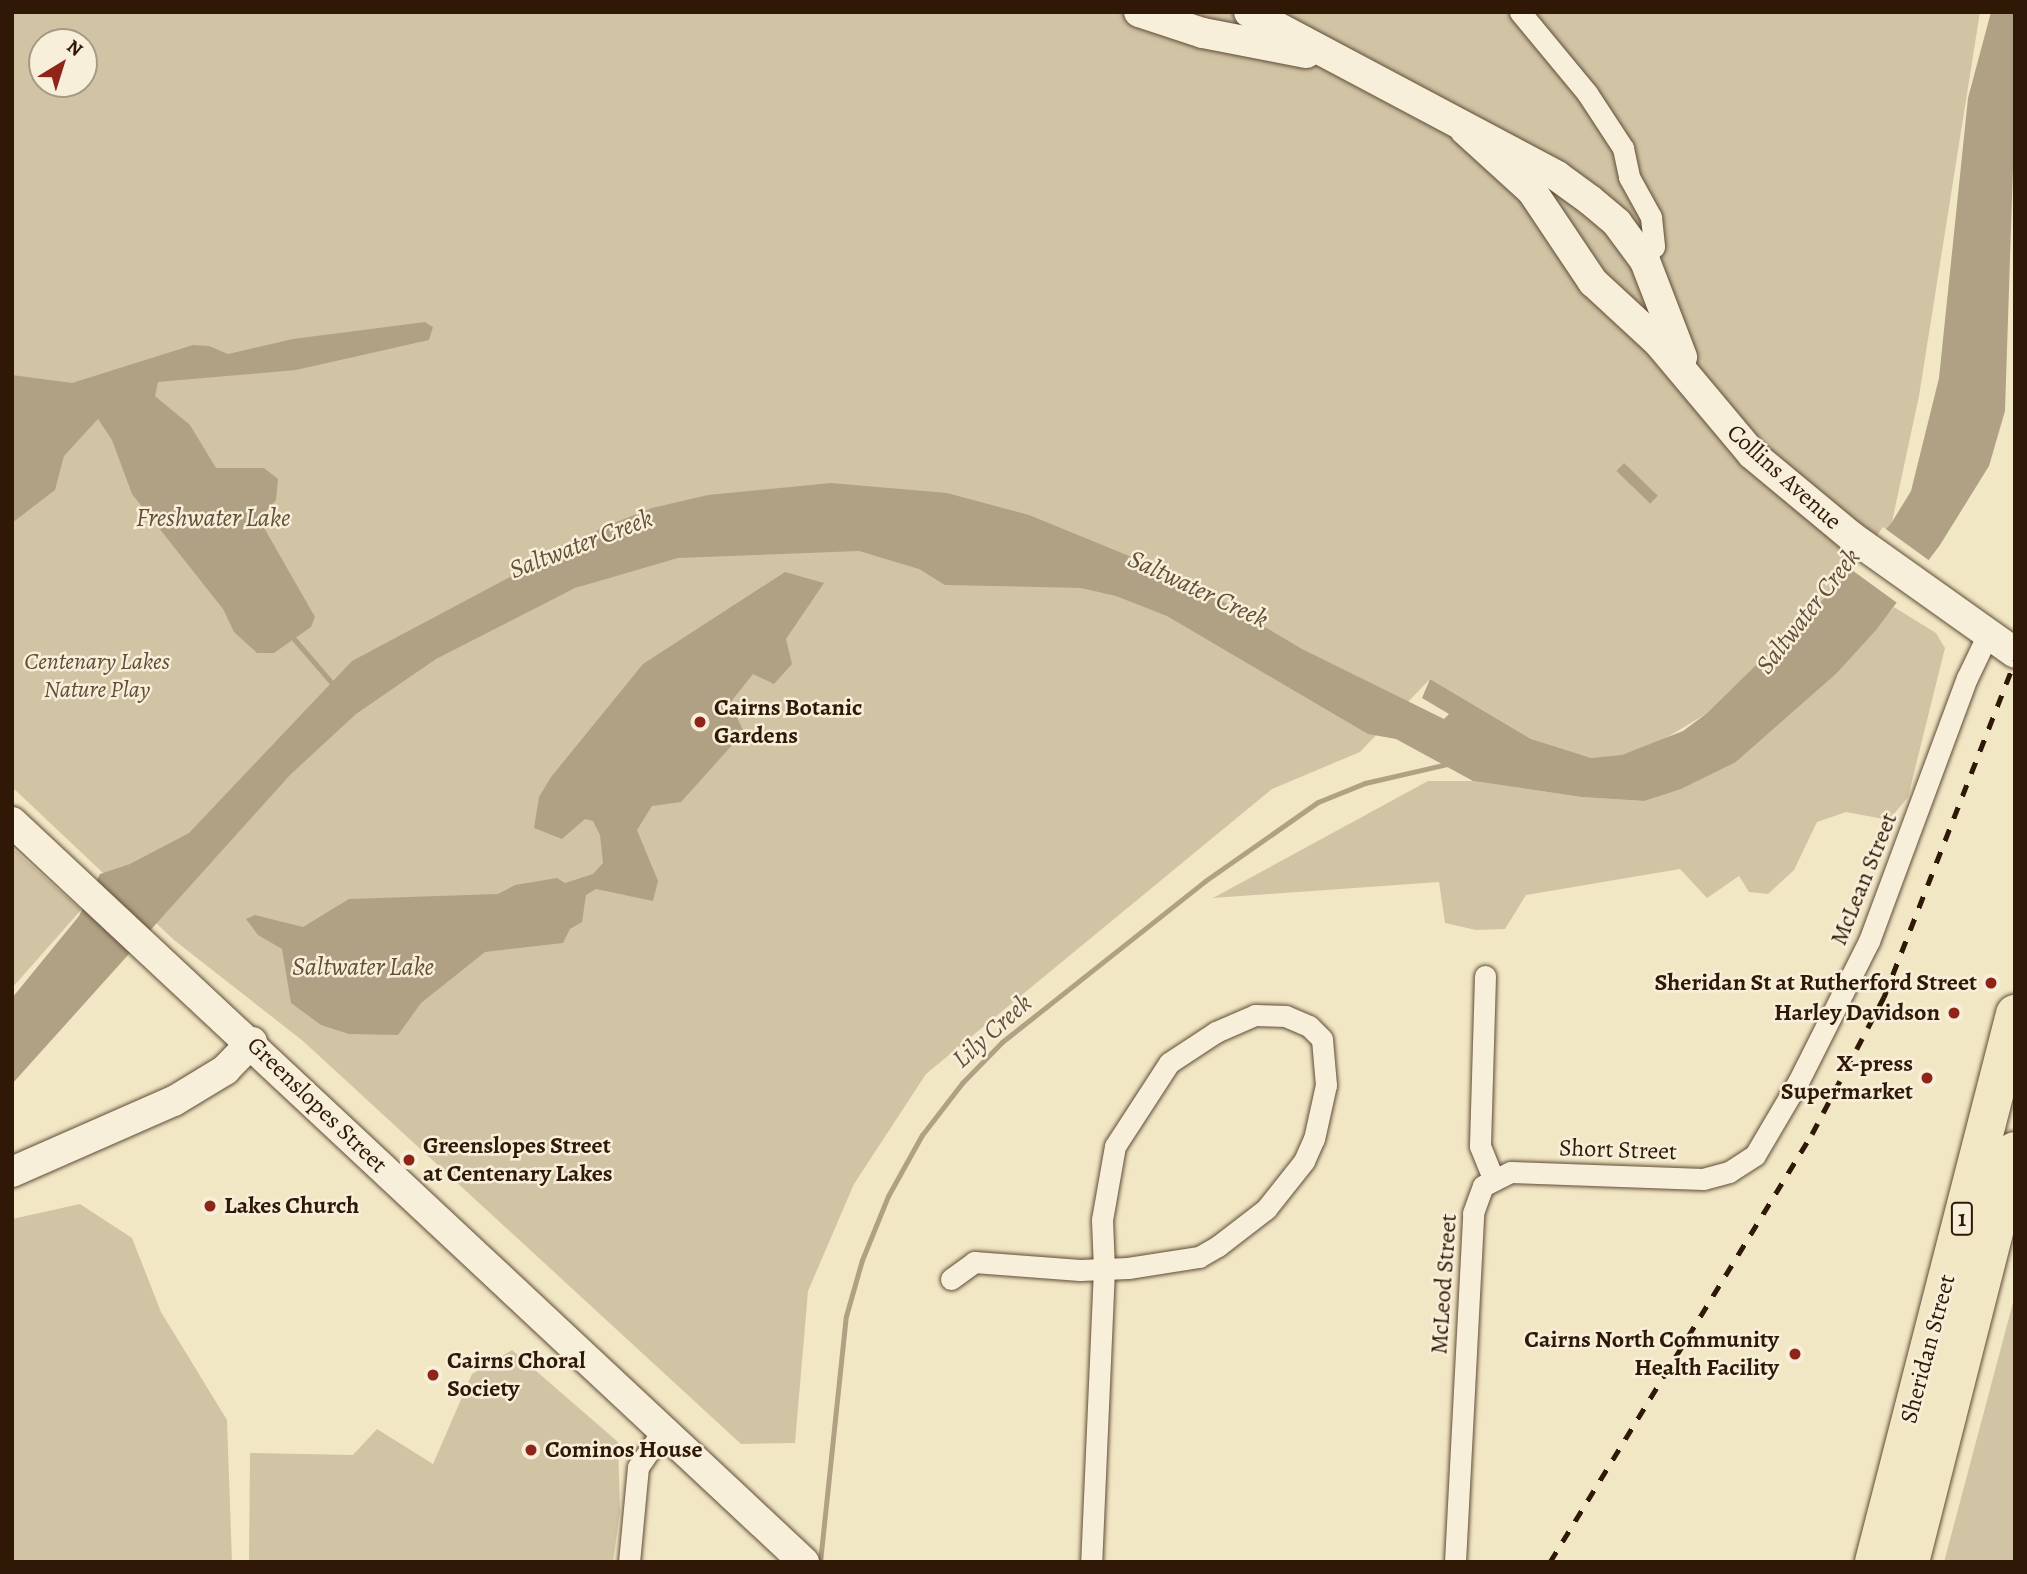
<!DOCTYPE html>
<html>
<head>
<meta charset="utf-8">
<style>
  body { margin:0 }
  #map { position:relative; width:2027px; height:1574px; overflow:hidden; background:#f2e7c5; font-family:Alegreya,serif }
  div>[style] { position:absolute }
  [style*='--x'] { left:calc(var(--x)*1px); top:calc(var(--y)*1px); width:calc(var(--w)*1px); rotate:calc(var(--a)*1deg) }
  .green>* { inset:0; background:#d1c4a5 }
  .water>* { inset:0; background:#b0a184; transform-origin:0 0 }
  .pier>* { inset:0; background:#f2e7c5; transform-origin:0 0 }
  .stream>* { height:5px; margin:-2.5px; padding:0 2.5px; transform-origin:2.5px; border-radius:2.5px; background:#b0a184 }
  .roads { filter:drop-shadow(0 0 2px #604c36) drop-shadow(0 0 2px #604c36) }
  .street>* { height:21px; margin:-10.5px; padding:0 10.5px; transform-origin:10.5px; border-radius:10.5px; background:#f7efd9 }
  .secondary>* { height:30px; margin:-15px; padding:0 15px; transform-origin:15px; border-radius:15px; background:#f7efd9 }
  .highway>* { height:38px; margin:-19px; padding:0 19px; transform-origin:19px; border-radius:19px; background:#f2e7c5 }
  .rail>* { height:5px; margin-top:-2.5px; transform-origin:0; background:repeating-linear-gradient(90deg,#2f1906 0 12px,transparent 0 24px) }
  .dots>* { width:19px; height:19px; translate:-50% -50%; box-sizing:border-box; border:4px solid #f7efd9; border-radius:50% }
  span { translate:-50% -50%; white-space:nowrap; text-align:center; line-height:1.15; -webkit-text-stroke:5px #f7efd9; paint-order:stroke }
  .shield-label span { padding:2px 5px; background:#f7efd9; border:2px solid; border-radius:5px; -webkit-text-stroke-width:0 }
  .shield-label { font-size:23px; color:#2f1906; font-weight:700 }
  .street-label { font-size:24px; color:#2f1906 }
  .park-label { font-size:24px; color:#604c36; font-style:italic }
  .poi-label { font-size:24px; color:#2f1906; font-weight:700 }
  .left { translate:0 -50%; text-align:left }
  .right { translate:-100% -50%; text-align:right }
  .water-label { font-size:26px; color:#634f38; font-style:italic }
  .frame { position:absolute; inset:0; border:14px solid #2f1906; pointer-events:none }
  .north { position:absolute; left:28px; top:28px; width:70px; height:70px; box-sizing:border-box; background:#f7efd9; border:2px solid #a79985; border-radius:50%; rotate:38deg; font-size:19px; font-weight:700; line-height:28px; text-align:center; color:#2f1906 }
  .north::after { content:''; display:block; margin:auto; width:24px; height:32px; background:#8f2418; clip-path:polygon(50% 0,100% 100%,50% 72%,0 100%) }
</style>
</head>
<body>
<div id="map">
  <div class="green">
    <i style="clip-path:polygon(evenodd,12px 12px,1980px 12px,1919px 396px,1892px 522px,1847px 577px,1706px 714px,1654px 745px,1622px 756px,1591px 758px,1560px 750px,1531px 739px,1430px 679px,1360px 752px,1272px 789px,926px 1074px,854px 1184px,808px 1291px,795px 1443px,741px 1444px,303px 1041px,174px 940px,12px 787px,12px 12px,42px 42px,84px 42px,84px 84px,42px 84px,42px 42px)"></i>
    <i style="clip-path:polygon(1894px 607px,1936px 633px,1945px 648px,1908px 797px,1889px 820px,1846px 812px,1817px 822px,1794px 870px,1768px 894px,1749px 892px,1739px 876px,1707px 898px,1680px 869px,1526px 895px,1505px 929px,1476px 930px,1445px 923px,1439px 882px,1213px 898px,1428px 781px,1473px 781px,1581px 797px,1644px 801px,1736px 762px,1836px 674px)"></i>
    <i style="clip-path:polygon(12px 848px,81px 910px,12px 988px)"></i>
    <i style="clip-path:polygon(80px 1204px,132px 1238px,161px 1312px,227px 1420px,232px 1562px,12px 1562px,12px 1219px)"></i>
    <i style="clip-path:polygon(2015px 1295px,2015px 1562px,1944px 1562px)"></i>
    <i style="clip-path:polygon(512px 1350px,618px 1442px,620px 1511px,613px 1562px,249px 1562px,250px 1453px,353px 1455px,377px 1429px,433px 1464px,472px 1374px)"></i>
  </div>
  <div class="water">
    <i style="clip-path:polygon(1991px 12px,2015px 12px,2015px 107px,2005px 411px,1989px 466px,1940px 545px,1876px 630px,1836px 674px,1736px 762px,1681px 789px,1644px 801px,1581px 797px,1473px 781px,1396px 739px,1368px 734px,1167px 616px,1116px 596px,1081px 588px,945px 585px,919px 569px,859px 551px,678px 558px,575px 588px,436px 659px,356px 714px,290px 775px,12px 1084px,12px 998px,79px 916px,100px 874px,130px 864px,189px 833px,352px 661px,604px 527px,652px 508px,708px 495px,831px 483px,947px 493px,1029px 515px,1183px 578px,1302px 649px,1444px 719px,1449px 714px,1422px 698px,1430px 679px,1531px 739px,1591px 758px,1622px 755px,1683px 731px,1706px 714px,1846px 577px,1892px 522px,1911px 491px,1939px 378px,1968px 98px)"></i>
    <i style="clip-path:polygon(425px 322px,433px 327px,429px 340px,296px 370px,158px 382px,155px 396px,190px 425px,216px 468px,264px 468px,278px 479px,276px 500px,262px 516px,263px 526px,315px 617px,311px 627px,274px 653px,257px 653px,234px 632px,223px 609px,132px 494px,112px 440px,98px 419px,64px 456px,55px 490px,12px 523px,12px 375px,72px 383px,193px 345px,209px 346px,228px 354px,293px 339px)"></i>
    <i style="left:1624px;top:463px;width:47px;height:11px;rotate:44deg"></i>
    <i style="clip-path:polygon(785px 572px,824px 583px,786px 639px,792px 664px,774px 684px,753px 674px,730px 703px,744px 732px,681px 802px,652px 806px,637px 830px,658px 881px,653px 901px,596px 889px,586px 895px,582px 922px,570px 929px,563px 943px,485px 952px,421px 1003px,398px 1035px,349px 1034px,321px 1025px,291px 1003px,282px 949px,258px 935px,246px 919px,255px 915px,303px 927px,349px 899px,498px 894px,515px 885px,557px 878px,565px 883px,593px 874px,603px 863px,600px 835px,593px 821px,585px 819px,562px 839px,534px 828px,539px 797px,551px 777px,643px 664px)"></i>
  </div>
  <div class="pier">
    <i style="left:1883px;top:527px;width:60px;height:53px;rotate:36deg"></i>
  </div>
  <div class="stream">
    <i style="--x:294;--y:639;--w:57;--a:49.3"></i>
    <i style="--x:820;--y:1562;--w:247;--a:-84"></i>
    <i style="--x:846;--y:1316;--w:58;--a:-74.1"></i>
    <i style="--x:862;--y:1260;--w:69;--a:-67.9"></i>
    <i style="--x:888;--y:1196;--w:70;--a:-60.9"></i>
    <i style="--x:922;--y:1135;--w:66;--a:-52.4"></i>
    <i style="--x:962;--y:1083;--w:57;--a:-45.7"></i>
    <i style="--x:1002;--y:1042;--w:259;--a:-38.4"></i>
    <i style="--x:1205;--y:881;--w:138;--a:-35"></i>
    <i style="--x:1318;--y:802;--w:51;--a:-22"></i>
    <i style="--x:1365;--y:783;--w:84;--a:-13"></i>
  </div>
  <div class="roads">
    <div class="street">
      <i style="--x:1520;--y:12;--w:105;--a:50.4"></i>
      <i style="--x:1587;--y:93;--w:66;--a:56.8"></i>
      <i style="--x:1623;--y:148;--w:30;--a:78"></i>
      <i style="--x:1629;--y:177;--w:46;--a:61.2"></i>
      <i style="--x:1651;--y:217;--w:30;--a:84"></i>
      <i style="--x:1485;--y:976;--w:170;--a:91.7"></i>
      <i style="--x:1480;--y:1146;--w:35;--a:68"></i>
      <i style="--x:951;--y:1279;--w:29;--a:-36"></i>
      <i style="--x:974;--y:1262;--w:106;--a:4.3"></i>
      <i style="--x:1080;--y:1270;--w:48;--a:-2.4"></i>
      <i style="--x:1128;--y:1268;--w:72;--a:-8.8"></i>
      <i style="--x:1199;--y:1257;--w:22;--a:-30"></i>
      <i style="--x:1218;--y:1246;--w:61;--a:-37.6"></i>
      <i style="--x:1266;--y:1209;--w:61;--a:-51.6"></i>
      <i style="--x:1304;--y:1161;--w:24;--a:-66"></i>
      <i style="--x:1314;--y:1139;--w:55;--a:-77.5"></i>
      <i style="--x:1326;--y:1085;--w:46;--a:-95"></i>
      <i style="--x:1322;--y:1039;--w:18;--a:-135"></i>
      <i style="--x:1309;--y:1026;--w:25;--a:-157"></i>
      <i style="--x:1286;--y:1016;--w:31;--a:-178"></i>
      <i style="--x:1255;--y:1015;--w:43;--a:156.4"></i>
      <i style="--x:1216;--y:1032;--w:56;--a:146.6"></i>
      <i style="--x:1169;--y:1063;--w:99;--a:123"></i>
      <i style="--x:1115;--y:1146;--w:75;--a:100"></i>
      <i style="--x:1102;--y:1220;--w:49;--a:87.7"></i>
      <i style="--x:1104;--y:1269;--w:293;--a:92.5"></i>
      <i style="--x:629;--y:1562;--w:95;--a:-84.6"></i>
      <i style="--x:638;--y:1467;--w:46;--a:-55.6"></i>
      <i style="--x:1455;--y:1562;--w:349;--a:-87"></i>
      <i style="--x:1473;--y:1213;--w:29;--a:-70"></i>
      <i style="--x:1483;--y:1186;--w:31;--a:-27"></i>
      <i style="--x:1511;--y:1172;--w:192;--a:2.1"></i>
      <i style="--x:1703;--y:1179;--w:27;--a:-15"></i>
      <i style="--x:1729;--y:1172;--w:31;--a:-33"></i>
      <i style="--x:1755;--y:1155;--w:85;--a:-59.5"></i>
      <i style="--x:1798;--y:1082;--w:158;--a:-63.3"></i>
      <i style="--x:1869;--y:941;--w:281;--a:-69.6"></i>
      <i style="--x:1967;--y:678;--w:49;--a:-64.5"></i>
    </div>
    <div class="secondary">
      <i style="--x:1139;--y:12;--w:67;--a:18.2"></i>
      <i style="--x:1203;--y:33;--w:105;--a:11"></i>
      <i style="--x:1249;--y:12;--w:349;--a:28"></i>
      <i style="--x:1557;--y:176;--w:41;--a:36"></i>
      <i style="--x:1590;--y:200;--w:35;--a:40"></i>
      <i style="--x:1617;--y:223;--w:47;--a:53.6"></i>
      <i style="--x:1645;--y:261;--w:103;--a:68.9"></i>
      <i style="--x:1465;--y:130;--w:91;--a:42.3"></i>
      <i style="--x:1532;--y:191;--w:110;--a:56.2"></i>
      <i style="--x:1593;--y:282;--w:90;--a:42.7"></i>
      <i style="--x:1659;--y:343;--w:145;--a:50"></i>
      <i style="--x:1752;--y:454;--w:130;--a:39.7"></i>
      <i style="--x:1852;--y:537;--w:200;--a:35.4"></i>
      <i style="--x:12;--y:822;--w:1084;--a:43.06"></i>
      <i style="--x:12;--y:1172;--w:177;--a:-23.7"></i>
      <i style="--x:174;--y:1101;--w:60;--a:-31.3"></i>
      <i style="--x:225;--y:1070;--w:39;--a:-46"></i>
    </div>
    <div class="highway">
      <i style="--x:1874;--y:1562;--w:566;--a:-75.57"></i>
      <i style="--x:1910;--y:1562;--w:424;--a:-75.7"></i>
    </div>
  </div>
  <div class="rail">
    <i style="--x:1550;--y:1562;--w:502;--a:-58.53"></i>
    <i style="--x:1812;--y:1134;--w:155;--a:-62.3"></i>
    <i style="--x:1884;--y:997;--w:361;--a:-68.7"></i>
  </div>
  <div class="dots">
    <i style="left:700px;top:722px;background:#8f2418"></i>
    <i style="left:1991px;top:983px;background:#8f2418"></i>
    <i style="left:1954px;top:1013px;background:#8f2418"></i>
    <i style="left:1927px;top:1078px;background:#8f2418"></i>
    <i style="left:409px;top:1160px;background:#8f2418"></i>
    <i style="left:210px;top:1206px;background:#8f2418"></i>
    <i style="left:1795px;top:1354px;background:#8f2418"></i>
    <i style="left:433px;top:1375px;background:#8f2418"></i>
    <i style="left:531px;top:1450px;background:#8f2418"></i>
  </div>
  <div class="shield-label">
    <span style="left:1962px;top:1219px">1</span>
  </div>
  <div class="street-label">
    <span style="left:1784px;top:477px;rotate:42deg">Collins Avenue</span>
    <span style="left:1864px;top:879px;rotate:-68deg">McLean Street</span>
    <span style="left:317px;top:1105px;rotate:44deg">Greenslopes Street</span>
    <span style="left:1618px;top:1150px;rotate:2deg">Short Street</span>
    <span style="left:1444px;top:1284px;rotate:-86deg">McLeod Street</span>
    <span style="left:1928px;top:1349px;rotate:-75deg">Sheridan Street</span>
  </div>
  <div class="park-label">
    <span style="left:97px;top:676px">Centenary Lakes<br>Nature Play</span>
  </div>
  <div class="poi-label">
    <span class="left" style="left:714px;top:722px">Cairns Botanic<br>Gardens</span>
    <span class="right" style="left:1977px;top:983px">Sheridan St at Rutherford Street</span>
    <span class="right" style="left:1940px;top:1013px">Harley Davidson</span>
    <span class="right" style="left:1913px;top:1078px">X-press<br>Supermarket</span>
    <span class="left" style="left:423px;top:1160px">Greenslopes Street<br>at Centenary Lakes</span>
    <span class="left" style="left:224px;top:1206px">Lakes Church</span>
    <span class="right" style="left:1779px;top:1354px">Cairns North Community<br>Health Facility</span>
    <span class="left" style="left:447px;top:1375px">Cairns Choral<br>Society</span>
    <span class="left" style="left:545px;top:1450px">Cominos House</span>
  </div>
  <div class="water-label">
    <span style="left:213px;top:518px">Freshwater Lake</span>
    <span style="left:581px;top:544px;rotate:-21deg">Saltwater Creek</span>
    <span style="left:1198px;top:589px;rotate:25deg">Saltwater Creek</span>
    <span style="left:1808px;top:611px;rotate:-52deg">Saltwater Creek</span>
    <span style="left:363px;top:967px">Saltwater Lake</span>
    <span style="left:992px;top:1031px;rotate:-42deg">Lily Creek</span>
  </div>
  <div class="frame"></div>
  <div class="north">N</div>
</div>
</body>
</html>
